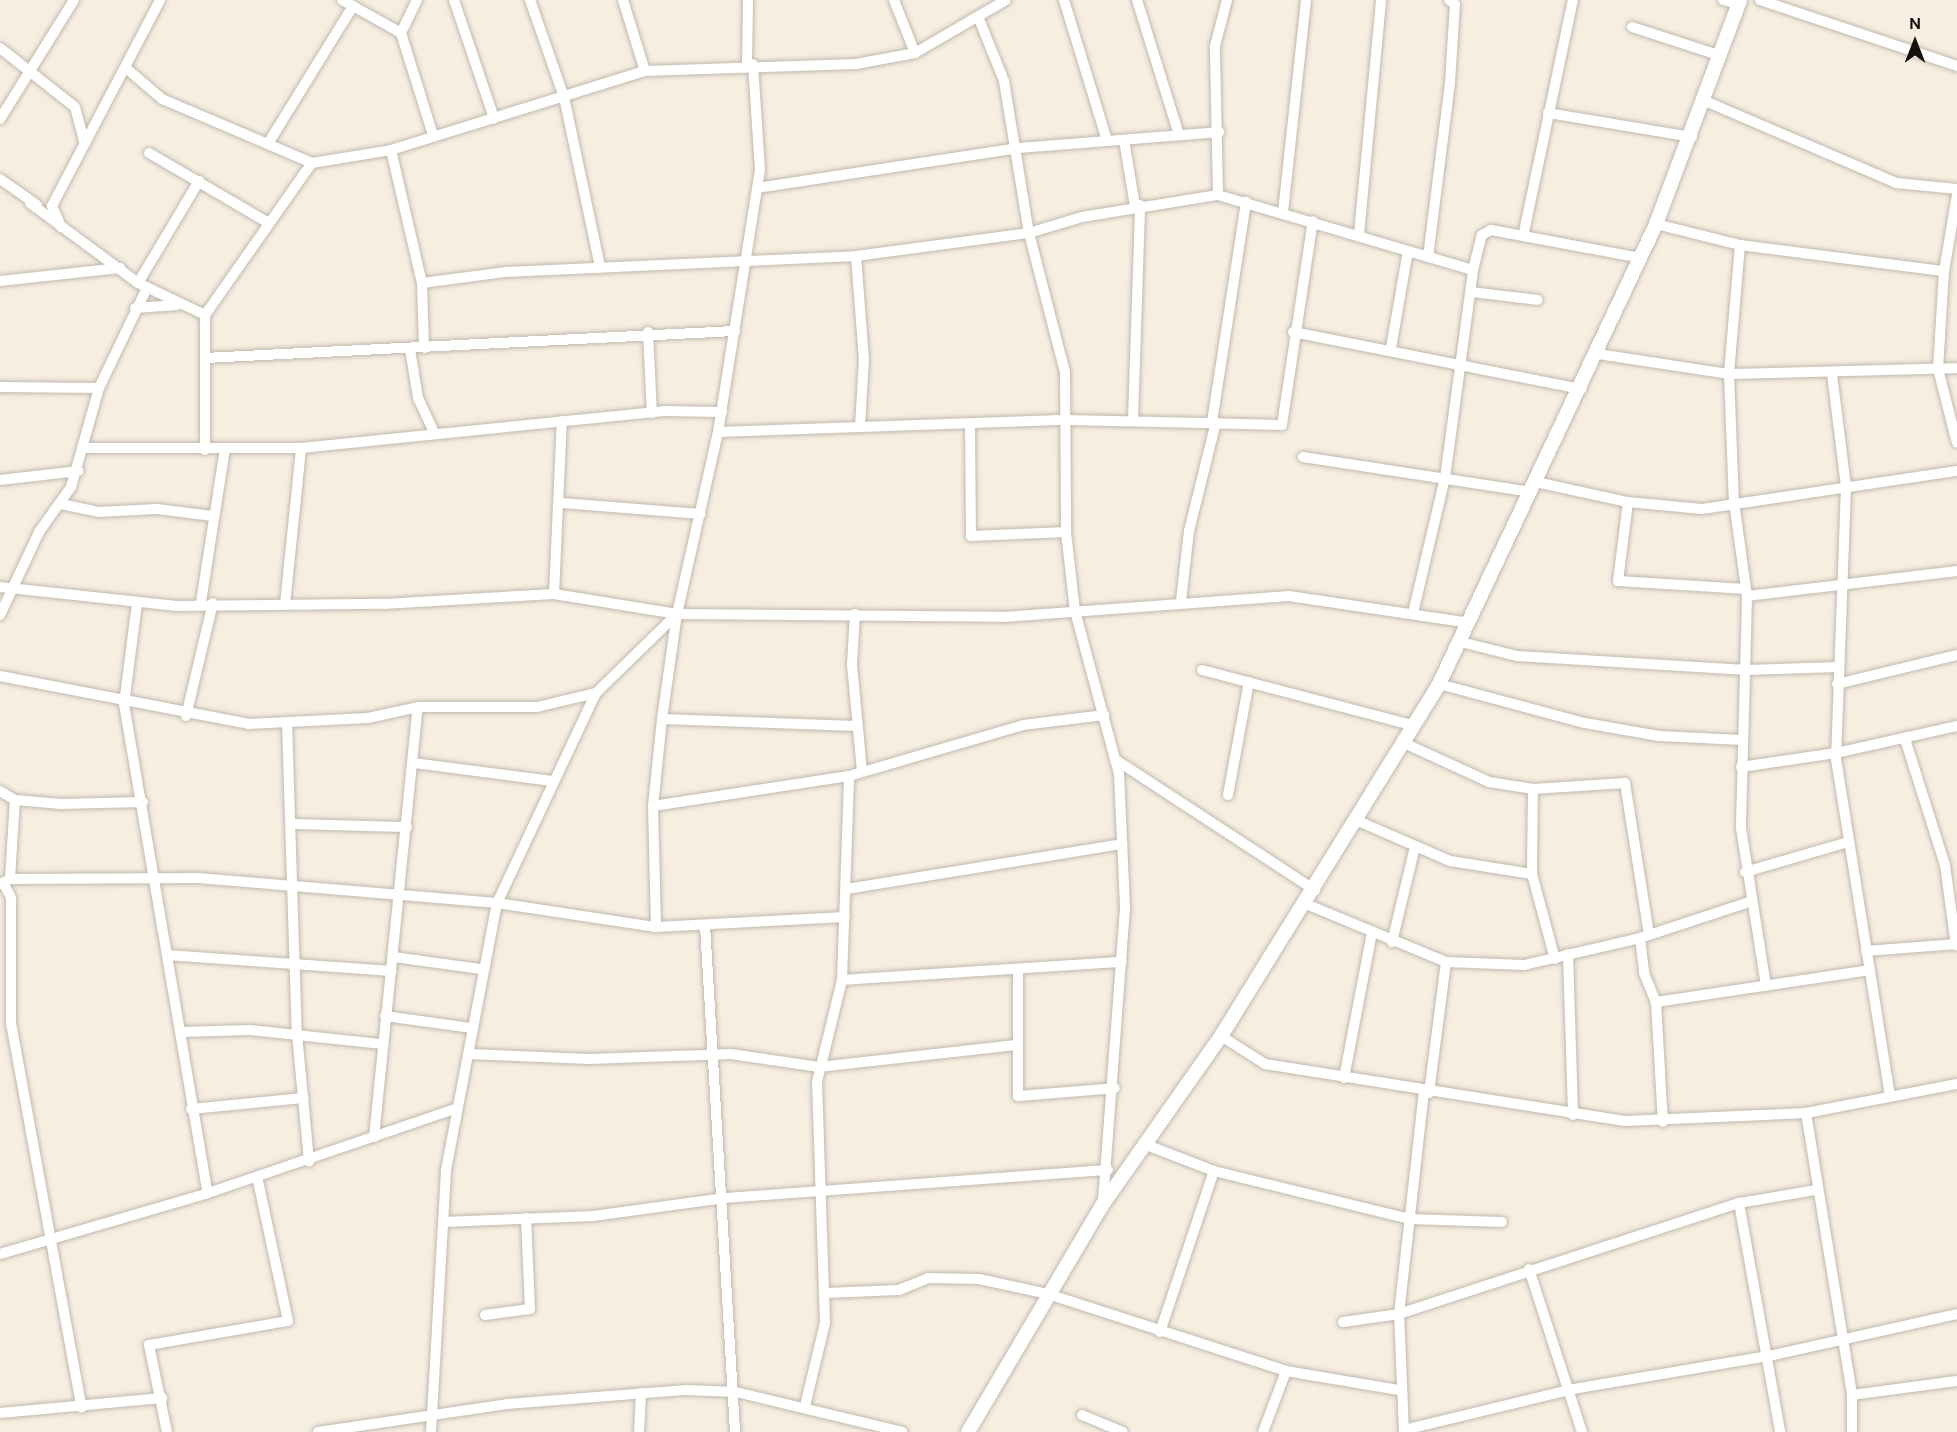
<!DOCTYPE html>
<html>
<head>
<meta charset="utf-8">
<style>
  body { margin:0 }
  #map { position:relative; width:1957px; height:1432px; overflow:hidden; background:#f6eee1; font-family:"DM Sans",sans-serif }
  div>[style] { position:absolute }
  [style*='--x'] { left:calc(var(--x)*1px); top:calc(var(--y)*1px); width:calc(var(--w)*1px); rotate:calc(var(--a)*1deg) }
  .roads { filter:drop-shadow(0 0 2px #c1b9ad) drop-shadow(0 0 2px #c1b9ad) }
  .street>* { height:10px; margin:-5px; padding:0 5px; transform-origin:5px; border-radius:5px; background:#fff }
  .secondary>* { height:14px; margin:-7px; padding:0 7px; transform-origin:7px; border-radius:7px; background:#fff }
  span { translate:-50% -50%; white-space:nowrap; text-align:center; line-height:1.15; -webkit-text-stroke:4.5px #f6eee1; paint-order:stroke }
  .north { position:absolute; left:1885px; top:12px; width:60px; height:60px; -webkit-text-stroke:4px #f6eee1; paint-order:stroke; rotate:0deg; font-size:16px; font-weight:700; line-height:24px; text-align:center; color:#15120e }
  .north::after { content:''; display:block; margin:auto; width:21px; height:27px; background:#15120e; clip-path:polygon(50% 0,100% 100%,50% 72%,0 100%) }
</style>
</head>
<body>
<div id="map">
  <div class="roads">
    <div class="street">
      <i style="--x:342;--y:0;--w:68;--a:29.2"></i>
      <i style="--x:417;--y:0;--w:37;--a:116"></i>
      <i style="--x:401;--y:33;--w:107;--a:72.6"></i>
      <i style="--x:454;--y:0;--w:125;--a:71.3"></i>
      <i style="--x:530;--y:0;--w:103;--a:70.7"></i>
      <i style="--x:564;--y:97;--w:174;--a:78"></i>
      <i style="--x:623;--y:0;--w:74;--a:72.8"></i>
      <i style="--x:894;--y:0;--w:57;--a:68.4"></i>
      <i style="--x:1064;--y:0;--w:147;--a:73"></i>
      <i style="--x:1137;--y:0;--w:141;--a:72.7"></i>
      <i style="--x:1723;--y:0;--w:16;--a:15"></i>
      <i style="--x:1760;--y:0;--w:208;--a:18.5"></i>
      <i style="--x:979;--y:19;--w:67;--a:68"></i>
      <i style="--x:1004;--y:81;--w:154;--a:80.7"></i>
      <i style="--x:1029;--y:233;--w:144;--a:75.5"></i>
      <i style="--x:1065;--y:372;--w:160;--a:89.6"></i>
      <i style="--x:1066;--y:532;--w:80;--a:83.5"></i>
      <i style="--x:1075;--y:611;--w:169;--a:74.9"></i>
      <i style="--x:1119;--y:774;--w:134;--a:87.4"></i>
      <i style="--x:1125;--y:908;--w:296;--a:94.3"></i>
      <i style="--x:1632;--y:27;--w:94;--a:18"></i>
      <i style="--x:0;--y:48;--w:95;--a:38.2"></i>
      <i style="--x:75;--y:107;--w:38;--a:75"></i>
      <i style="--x:747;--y:65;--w:65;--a:-89.1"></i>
      <i style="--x:126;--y:68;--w:48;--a:40.7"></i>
      <i style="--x:162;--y:99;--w:163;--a:23.1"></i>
      <i style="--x:1705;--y:101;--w:208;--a:23.2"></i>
      <i style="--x:1896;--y:183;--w:61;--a:5.6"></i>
      <i style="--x:1548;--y:113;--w:146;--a:9.5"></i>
      <i style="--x:0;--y:119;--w:140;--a:-58.1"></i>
      <i style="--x:1124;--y:140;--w:67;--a:80.5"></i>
      <i style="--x:269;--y:142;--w:160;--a:-58.3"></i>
      <i style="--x:391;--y:150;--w:137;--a:76.9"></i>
      <i style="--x:422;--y:283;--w:65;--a:88.2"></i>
      <i style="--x:149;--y:153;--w:137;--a:30.3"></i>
      <i style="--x:0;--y:179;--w:45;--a:35.1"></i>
      <i style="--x:757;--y:188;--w:263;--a:-8.7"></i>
      <i style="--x:1017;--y:148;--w:203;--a:-4.5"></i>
      <i style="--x:1218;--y:195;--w:149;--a:-91.2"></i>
      <i style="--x:1215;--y:46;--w:48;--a:-75.4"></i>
      <i style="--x:1957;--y:195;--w:77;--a:99.7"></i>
      <i style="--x:1944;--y:271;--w:98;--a:93.5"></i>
      <i style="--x:1938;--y:369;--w:76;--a:75.6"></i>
      <i style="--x:30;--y:203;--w:134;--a:36.5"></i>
      <i style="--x:138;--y:283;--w:74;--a:25.5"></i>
      <i style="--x:1283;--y:212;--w:213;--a:-83.8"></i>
      <i style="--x:1656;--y:224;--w:87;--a:14"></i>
      <i style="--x:1740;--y:245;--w:206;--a:7.3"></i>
      <i style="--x:61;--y:227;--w:23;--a:-113"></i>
      <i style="--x:52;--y:206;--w:233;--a:-62.3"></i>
      <i style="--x:1524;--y:232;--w:237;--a:-78.1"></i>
      <i style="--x:1359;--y:234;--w:235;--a:-84.6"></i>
      <i style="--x:1740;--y:245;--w:129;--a:94.9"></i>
      <i style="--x:1729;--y:374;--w:128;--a:87.8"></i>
      <i style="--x:1734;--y:502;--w:95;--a:82.1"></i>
      <i style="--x:1747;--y:596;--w:232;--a:91.5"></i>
      <i style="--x:1741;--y:828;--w:160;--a:81"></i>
      <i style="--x:856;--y:256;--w:103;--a:85.6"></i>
      <i style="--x:864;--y:359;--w:68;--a:93.4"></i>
      <i style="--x:1428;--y:257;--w:175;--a:-82.8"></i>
      <i style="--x:1450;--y:83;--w:79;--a:-86.4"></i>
      <i style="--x:1455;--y:4;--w:7;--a:-146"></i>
      <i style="--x:0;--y:281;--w:121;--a:-6.2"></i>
      <i style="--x:138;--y:283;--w:119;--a:-59.1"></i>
      <i style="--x:422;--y:283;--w:85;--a:-7.5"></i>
      <i style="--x:506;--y:272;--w:350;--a:-2.6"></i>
      <i style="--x:856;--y:256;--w:175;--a:-7.6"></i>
      <i style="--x:1029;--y:233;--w:55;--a:-16.8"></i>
      <i style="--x:1082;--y:217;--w:138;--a:-9.2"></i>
      <i style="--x:1218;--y:195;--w:266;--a:16.4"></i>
      <i style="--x:1473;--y:270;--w:36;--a:-76"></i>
      <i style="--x:1482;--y:235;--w:10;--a:-29"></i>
      <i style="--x:1491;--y:230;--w:153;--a:10.6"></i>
      <i style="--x:1471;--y:292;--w:67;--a:6.8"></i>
      <i style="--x:135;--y:308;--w:42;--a:-4.1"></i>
      <i style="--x:648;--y:332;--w:81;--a:87.2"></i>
      <i style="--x:1293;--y:332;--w:294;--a:11.2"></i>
      <i style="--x:1391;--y:348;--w:98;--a:-80.1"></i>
      <i style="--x:410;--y:349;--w:50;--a:80.7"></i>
      <i style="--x:418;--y:398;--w:40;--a:65"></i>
      <i style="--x:1598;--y:354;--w:133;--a:8.7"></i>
      <i style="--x:1729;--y:374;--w:228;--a:-1.5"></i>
      <i style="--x:205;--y:358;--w:531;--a:-2.92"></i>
      <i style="--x:1832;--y:374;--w:114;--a:82.9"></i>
      <i style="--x:1846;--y:487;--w:272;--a:92.1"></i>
      <i style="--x:1836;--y:759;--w:340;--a:80.9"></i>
      <i style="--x:0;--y:387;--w:99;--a:0.6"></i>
      <i style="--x:1133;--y:420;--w:215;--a:-88.1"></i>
      <i style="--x:1212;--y:422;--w:223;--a:-81.2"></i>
      <i style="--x:970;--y:426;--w:110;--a:89.5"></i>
      <i style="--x:971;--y:536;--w:95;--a:-2.4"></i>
      <i style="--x:718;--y:432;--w:349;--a:-2"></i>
      <i style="--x:1067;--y:420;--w:215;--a:1.3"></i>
      <i style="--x:1282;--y:425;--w:206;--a:-81.4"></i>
      <i style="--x:86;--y:448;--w:215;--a:0"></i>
      <i style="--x:301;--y:448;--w:365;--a:-5.8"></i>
      <i style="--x:664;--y:411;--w:58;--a:1"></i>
      <i style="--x:205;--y:450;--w:135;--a:-90"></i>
      <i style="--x:205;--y:315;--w:186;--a:-54.9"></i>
      <i style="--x:312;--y:163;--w:80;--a:-9.3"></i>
      <i style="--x:391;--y:150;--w:266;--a:-17.3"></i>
      <i style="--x:645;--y:71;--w:211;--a:-1.9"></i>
      <i style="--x:856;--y:64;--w:60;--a:-10.6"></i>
      <i style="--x:915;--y:53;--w:105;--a:-30.2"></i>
      <i style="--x:1303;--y:457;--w:231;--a:8.7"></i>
      <i style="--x:0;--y:480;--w:79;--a:-6.6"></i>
      <i style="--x:1536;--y:482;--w:94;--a:12.3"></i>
      <i style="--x:1628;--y:502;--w:74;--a:5.4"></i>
      <i style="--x:1702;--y:509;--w:258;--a:-8.5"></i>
      <i style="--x:1628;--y:502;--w:80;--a:97.2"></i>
      <i style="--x:1618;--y:581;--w:128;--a:3.6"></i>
      <i style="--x:561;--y:503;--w:140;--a:4.5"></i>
      <i style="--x:61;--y:504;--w:38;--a:12"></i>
      <i style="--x:98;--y:512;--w:59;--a:-2.9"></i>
      <i style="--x:157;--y:509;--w:56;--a:7.1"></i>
      <i style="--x:0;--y:587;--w:178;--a:6.1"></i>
      <i style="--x:177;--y:606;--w:207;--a:-0.6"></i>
      <i style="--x:384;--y:604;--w:170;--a:-3.4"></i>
      <i style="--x:554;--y:594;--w:125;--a:9.2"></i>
      <i style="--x:677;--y:614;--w:327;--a:0.5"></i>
      <i style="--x:1004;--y:617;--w:286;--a:-4.2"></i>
      <i style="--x:1289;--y:596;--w:183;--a:8.5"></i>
      <i style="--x:554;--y:594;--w:173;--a:-87.4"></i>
      <i style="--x:1747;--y:596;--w:211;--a:-6.8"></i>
      <i style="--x:1181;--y:601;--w:70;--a:-83.5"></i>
      <i style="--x:1189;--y:531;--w:112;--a:-76.1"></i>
      <i style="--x:201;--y:602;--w:155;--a:-81.1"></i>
      <i style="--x:137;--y:603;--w:102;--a:97.3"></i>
      <i style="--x:124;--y:704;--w:496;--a:80.3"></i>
      <i style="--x:285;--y:604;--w:157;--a:-84.1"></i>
      <i style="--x:1413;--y:613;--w:139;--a:-76.7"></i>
      <i style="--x:1445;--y:478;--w:210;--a:-82.3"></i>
      <i style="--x:855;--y:614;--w:51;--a:93.4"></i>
      <i style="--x:852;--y:665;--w:105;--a:84.6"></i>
      <i style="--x:0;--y:615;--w:92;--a:-64.8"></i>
      <i style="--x:39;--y:532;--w:55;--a:-54.6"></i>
      <i style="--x:71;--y:487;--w:103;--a:-74.2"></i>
      <i style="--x:99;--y:388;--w:111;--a:-64.4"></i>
      <i style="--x:1461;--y:642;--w:58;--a:14"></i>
      <i style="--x:1517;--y:656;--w:230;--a:3.5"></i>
      <i style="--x:1747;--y:670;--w:91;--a:-1.9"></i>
      <i style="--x:1202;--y:670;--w:220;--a:14.7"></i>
      <i style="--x:0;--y:676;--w:254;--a:10.9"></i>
      <i style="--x:249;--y:724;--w:119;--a:-2.9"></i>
      <i style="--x:368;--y:718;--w:51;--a:-12.4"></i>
      <i style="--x:418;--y:707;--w:119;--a:0"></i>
      <i style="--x:537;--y:707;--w:61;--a:-13.3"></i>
      <i style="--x:1439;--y:684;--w:151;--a:15"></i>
      <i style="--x:1585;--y:723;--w:75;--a:10"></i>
      <i style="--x:1659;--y:736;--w:84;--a:2.7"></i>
      <i style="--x:1837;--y:684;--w:123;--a:-13.6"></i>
      <i style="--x:186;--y:716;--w:116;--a:-76.6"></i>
      <i style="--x:662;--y:719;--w:194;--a:2.1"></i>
      <i style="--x:287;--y:723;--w:311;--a:88.2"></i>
      <i style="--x:297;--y:1034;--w:128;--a:84.6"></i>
      <i style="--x:1905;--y:739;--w:132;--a:72.4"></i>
      <i style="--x:1945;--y:865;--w:81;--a:82.2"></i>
      <i style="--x:1404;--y:743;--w:94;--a:24.6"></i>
      <i style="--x:1489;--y:782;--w:45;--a:9"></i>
      <i style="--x:1533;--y:789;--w:92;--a:-3.7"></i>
      <i style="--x:1625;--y:783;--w:153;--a:81"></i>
      <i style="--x:1116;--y:760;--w:238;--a:33.2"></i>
      <i style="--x:414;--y:763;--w:140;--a:7.4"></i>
      <i style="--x:1741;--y:767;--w:96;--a:-8.4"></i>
      <i style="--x:1836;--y:753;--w:124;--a:-12.6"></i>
      <i style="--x:1533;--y:789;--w:85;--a:90.7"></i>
      <i style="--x:1532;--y:874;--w:88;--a:74.9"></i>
      <i style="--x:0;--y:791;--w:17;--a:31"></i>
      <i style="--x:15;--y:800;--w:46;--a:5"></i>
      <i style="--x:61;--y:804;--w:82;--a:-1.4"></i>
      <i style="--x:1228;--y:795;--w:115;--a:-79.5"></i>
      <i style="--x:653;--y:806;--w:198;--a:-8.7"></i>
      <i style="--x:849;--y:776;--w:181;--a:-16.3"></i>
      <i style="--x:1023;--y:725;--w:82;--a:-7"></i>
      <i style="--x:1358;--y:821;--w:100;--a:23.5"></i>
      <i style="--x:1450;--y:861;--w:83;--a:9"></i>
      <i style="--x:291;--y:824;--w:116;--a:1.5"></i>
      <i style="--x:1745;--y:872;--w:107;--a:-16.2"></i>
      <i style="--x:10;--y:879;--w:79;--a:-86.4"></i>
      <i style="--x:0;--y:884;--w:11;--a:-27"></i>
      <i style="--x:10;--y:879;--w:188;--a:-0.3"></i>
      <i style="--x:198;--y:878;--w:300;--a:4.8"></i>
      <i style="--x:497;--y:903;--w:161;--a:8.6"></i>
      <i style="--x:656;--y:927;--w:189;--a:-3"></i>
      <i style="--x:4;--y:884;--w:16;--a:63"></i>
      <i style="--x:11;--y:898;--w:125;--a:90"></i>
      <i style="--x:11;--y:1023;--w:391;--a:79.6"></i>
      <i style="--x:847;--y:889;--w:279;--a:-9.3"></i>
      <i style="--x:1306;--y:904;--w:152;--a:22.5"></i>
      <i style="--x:1446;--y:962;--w:78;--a:2.2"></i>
      <i style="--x:1524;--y:965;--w:119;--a:-13.1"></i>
      <i style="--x:1640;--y:938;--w:115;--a:-18.3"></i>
      <i style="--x:705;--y:925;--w:508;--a:86.61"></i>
      <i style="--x:656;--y:927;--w:121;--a:-91.4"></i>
      <i style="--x:653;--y:806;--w:87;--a:-84.1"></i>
      <i style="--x:662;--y:719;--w:106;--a:-81.9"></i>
      <i style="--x:677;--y:614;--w:187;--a:-77.3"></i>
      <i style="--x:718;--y:432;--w:265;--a:-80.9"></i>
      <i style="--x:760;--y:170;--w:106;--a:-93.8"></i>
      <i style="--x:1640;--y:938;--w:35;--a:83"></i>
      <i style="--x:1644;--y:973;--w:31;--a:68"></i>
      <i style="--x:1656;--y:1002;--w:120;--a:86.7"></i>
      <i style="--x:1392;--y:942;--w:98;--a:-76.4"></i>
      <i style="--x:1866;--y:951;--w:91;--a:-4.4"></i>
      <i style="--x:1568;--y:954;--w:161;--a:88.2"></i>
      <i style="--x:167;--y:955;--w:225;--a:4.1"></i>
      <i style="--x:394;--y:957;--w:88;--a:7.9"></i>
      <i style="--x:1018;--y:970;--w:126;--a:90"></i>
      <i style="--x:1018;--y:1096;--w:97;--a:-4.7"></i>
      <i style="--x:842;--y:980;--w:280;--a:-3.7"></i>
      <i style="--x:1656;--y:1002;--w:215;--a:-8.5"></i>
      <i style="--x:385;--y:1016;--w:88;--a:7.9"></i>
      <i style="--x:181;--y:1032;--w:69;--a:-1.7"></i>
      <i style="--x:250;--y:1030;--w:133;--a:6.1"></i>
      <i style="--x:1221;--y:1036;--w:52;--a:32.5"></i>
      <i style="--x:1265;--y:1064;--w:364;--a:9"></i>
      <i style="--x:1625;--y:1121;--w:181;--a:-2.5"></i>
      <i style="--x:1806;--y:1113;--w:154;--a:-10.9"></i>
      <i style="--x:469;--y:1054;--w:120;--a:2.4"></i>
      <i style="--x:589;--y:1059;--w:142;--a:-2"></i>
      <i style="--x:731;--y:1054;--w:89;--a:8.4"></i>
      <i style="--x:819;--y:1067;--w:198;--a:-6.4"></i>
      <i style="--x:1344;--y:1078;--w:148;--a:-79.1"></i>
      <i style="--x:1429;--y:1093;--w:132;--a:-82.6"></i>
      <i style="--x:191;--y:1109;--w:113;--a:-5.6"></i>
      <i style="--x:1806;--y:1113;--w:286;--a:80.7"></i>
      <i style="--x:1852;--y:1395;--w:37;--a:90"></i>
      <i style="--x:374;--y:1137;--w:432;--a:-84.2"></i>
      <i style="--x:1144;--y:1144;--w:75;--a:21.1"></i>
      <i style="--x:1214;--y:1171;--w:201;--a:13.8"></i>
      <i style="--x:1409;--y:1219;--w:93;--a:1.8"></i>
      <i style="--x:1739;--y:1203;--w:233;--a:79.8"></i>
      <i style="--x:443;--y:1222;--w:150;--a:-2.3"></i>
      <i style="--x:593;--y:1216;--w:133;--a:-7.8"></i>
      <i style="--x:725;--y:1198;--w:384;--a:-4.2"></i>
      <i style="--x:0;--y:1254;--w:217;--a:-16.3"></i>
      <i style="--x:208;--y:1193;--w:263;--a:-18.8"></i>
      <i style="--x:1529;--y:1269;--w:171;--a:72"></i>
      <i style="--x:825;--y:1293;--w:74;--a:-2.3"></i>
      <i style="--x:899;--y:1290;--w:31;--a:-22"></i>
      <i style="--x:928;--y:1278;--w:51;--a:1.1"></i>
      <i style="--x:979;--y:1279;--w:71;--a:12.3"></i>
      <i style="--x:1048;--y:1294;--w:250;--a:17.9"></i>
      <i style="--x:1286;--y:1371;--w:114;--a:9.6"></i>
      <i style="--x:485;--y:1315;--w:45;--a:-7.6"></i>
      <i style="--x:530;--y:1309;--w:91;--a:-92.5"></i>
      <i style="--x:1343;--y:1322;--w:57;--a:-8.1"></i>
      <i style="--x:1399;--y:1314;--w:358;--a:-18.1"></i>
      <i style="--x:1739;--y:1203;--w:78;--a:-9.6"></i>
      <i style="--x:1160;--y:1332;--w:170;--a:-71.5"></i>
      <i style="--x:1852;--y:1395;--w:106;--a:-7.6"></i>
      <i style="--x:805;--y:1406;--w:85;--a:-76.5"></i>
      <i style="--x:825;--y:1323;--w:241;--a:-91.9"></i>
      <i style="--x:817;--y:1082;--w:105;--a:-76.2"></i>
      <i style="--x:842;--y:980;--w:204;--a:-88"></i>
      <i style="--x:0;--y:1413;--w:163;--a:-5.3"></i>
      <i style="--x:1082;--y:1415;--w:44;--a:22.5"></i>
      <i style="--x:1404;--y:1430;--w:174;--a:-13.6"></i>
      <i style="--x:1573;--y:1389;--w:199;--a:-9.6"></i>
      <i style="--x:1769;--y:1356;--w:193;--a:-12.6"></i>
      <i style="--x:167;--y:1432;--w:89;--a:-101.7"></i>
      <i style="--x:149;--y:1345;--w:141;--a:-9.8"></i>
      <i style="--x:288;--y:1321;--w:147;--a:-102.1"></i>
      <i style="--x:318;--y:1432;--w:191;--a:-8.4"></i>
      <i style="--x:507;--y:1404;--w:180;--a:-4.5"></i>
      <i style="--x:686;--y:1390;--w:50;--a:2.3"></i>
      <i style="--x:736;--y:1392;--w:171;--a:13.5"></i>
      <i style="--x:431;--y:1432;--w:262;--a:-86.7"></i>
      <i style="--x:446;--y:1170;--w:272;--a:-79.2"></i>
      <i style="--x:497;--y:903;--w:232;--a:-64.8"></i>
      <i style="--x:596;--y:693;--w:113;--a:-44.3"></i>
      <i style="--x:639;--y:1432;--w:39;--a:-87"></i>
      <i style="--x:1263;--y:1432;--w:65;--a:-69.3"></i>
      <i style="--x:1404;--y:1432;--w:118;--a:-92.4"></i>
      <i style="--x:1399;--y:1314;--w:223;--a:-83.6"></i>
    </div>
    <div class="secondary">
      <i style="--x:968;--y:1432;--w:265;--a:-59.4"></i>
      <i style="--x:1103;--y:1204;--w:205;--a:-54.9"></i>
      <i style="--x:1221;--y:1036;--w:414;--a:-58.2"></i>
      <i style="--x:1439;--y:684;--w:509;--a:-64.74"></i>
      <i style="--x:1656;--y:224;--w:239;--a:-69.4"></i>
    </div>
  </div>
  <div class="north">N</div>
</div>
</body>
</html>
